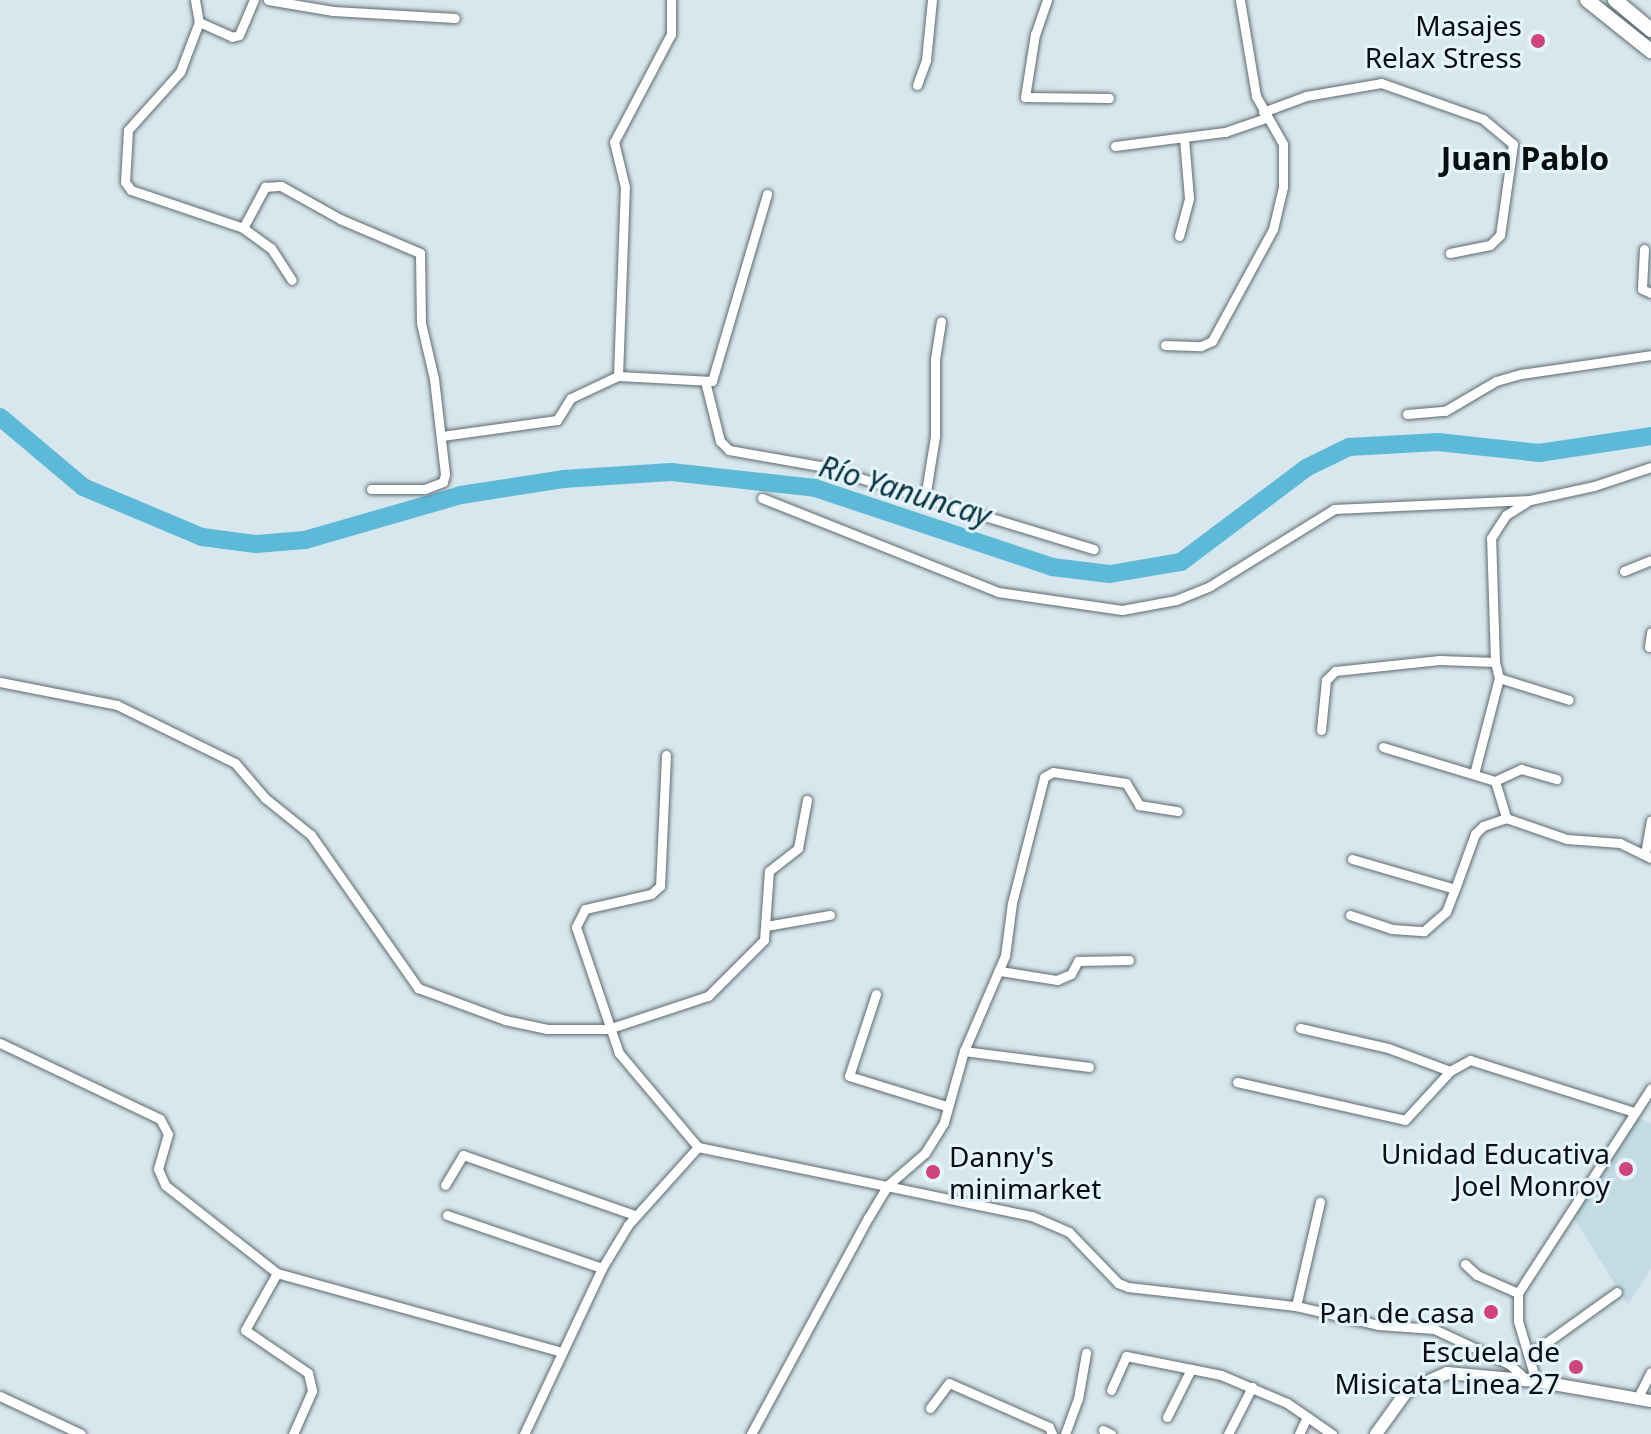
<!DOCTYPE html>
<html>
<head>
<meta charset="utf-8">
<style>
  body { margin:0 }
  #map { position:relative; width:1651px; height:1434px; overflow:hidden; background:#d8e7ed; font-family:"Noto Sans",sans-serif }
  div>[style] { position:absolute }
  [style*='--x'] { left:calc(var(--x)*1px); top:calc(var(--y)*1px); width:calc(var(--w)*1px); rotate:calc(var(--a)*1deg) }
  .built>* { inset:0; background:#c3dbe4 }
  .river>* { height:18px; margin:-9px; padding:0 9px; transform-origin:9px; border-radius:9px; background:#5db9d8 }
  .roads { filter:drop-shadow(0 0 2px #5d6b70) drop-shadow(0 0 2px #5d6b70) }
  .minor>* { height:9px; margin:-4.5px; padding:0 4.5px; transform-origin:4.5px; border-radius:4.5px; background:#fff }
  .tertiary>* { height:12px; margin:-6px; padding:0 6px; transform-origin:6px; border-radius:6px; background:#fff }
  .primary>* { height:14px; margin:-7px; padding:0 7px; transform-origin:7px; border-radius:7px; background:#fff }
  .dots>* { width:22px; height:22px; translate:-50% -50%; box-sizing:border-box; border:4px solid #e5f4fa; border-radius:50% }
  span { translate:-50% -50%; white-space:nowrap; text-align:center; line-height:1.15; -webkit-text-stroke:6px #e5f4fa; paint-order:stroke }
  .poi-label { font-size:28px; color:#090e10 }
  .right { translate:-100% -50%; text-align:right }
  .left { translate:0 -50%; text-align:left }
  .water-label { font-size:30px; color:#063340; font-style:italic }
  .quarter-label { font-size:32px; color:#090e10; font-weight:700 }
</style>
</head>
<body>
<div id="map">
  <div class="built">
    <i style="clip-path:polygon(1635px 1117px,1651px 1123px,1651px 1268px,1628px 1305px,1572px 1215px)"></i>
  </div>
  <div class="river">
    <i style="--x:0;--y:417;--w:109;--a:40.1"></i>
    <i style="--x:83;--y:487;--w:129;--a:22.8"></i>
    <i style="--x:202;--y:537;--w:54;--a:7.4"></i>
    <i style="--x:256;--y:544;--w:49;--a:-4.7"></i>
    <i style="--x:305;--y:540;--w:162;--a:-16.1"></i>
    <i style="--x:461;--y:495;--w:103;--a:-8.9"></i>
    <i style="--x:563;--y:479;--w:108;--a:-3.7"></i>
    <i style="--x:671;--y:472;--w:145;--a:6.3"></i>
    <i style="--x:815;--y:488;--w:250;--a:18.4"></i>
    <i style="--x:1052;--y:567;--w:58;--a:6.9"></i>
    <i style="--x:1110;--y:574;--w:72;--a:-9.6"></i>
    <i style="--x:1181;--y:562;--w:156;--a:-36.9"></i>
    <i style="--x:1306;--y:468;--w:48;--a:-26"></i>
    <i style="--x:1349;--y:447;--w:89;--a:-3.2"></i>
    <i style="--x:1438;--y:442;--w:102;--a:6.2"></i>
    <i style="--x:1539;--y:453;--w:113;--a:-8.6"></i>
  </div>
  <div class="roads">
    <div class="minor">
      <i style="--x:195;--y:0;--w:22;--a:80"></i>
      <i style="--x:199;--y:22;--w:53;--a:110.8"></i>
      <i style="--x:180;--y:72;--w:78;--a:131.9"></i>
      <i style="--x:128;--y:130;--w:52;--a:93.3"></i>
      <i style="--x:125;--y:182;--w:10;--a:53"></i>
      <i style="--x:131;--y:190;--w:118;--a:18.7"></i>
      <i style="--x:243;--y:228;--w:34;--a:36"></i>
      <i style="--x:271;--y:248;--w:38;--a:57"></i>
      <i style="--x:268;--y:0;--w:66;--a:9.6"></i>
      <i style="--x:333;--y:11;--w:122;--a:3.3"></i>
      <i style="--x:1047;--y:0;--w:36;--a:109"></i>
      <i style="--x:1035;--y:34;--w:64;--a:99"></i>
      <i style="--x:1025;--y:97;--w:84;--a:0.7"></i>
      <i style="--x:199;--y:22;--w:36;--a:24"></i>
      <i style="--x:232;--y:37;--w:7;--a:-16"></i>
      <i style="--x:239;--y:35;--w:38;--a:-67"></i>
      <i style="--x:917;--y:85;--w:27;--a:-70"></i>
      <i style="--x:926;--y:60;--w:60;--a:-84.3"></i>
      <i style="--x:1263;--y:112;--w:46;--a:-20.4"></i>
      <i style="--x:1306;--y:96;--w:76;--a:-9.8"></i>
      <i style="--x:1381;--y:83;--w:108;--a:19.4"></i>
      <i style="--x:1483;--y:119;--w:39;--a:40"></i>
      <i style="--x:1513;--y:144;--w:92;--a:98.1"></i>
      <i style="--x:1500;--y:235;--w:14;--a:135"></i>
      <i style="--x:1490;--y:245;--w:41;--a:168.7"></i>
      <i style="--x:1115;--y:146;--w:111;--a:-7.3"></i>
      <i style="--x:1225;--y:132;--w:43;--a:-18.9"></i>
      <i style="--x:243;--y:228;--w:47;--a:-61.8"></i>
      <i style="--x:265;--y:187;--w:16;--a:-4"></i>
      <i style="--x:281;--y:186;--w:68;--a:29.2"></i>
      <i style="--x:340;--y:219;--w:87;--a:23"></i>
      <i style="--x:420;--y:253;--w:70;--a:89.2"></i>
      <i style="--x:421;--y:323;--w:57;--a:76.9"></i>
      <i style="--x:434;--y:379;--w:96;--a:83.4"></i>
      <i style="--x:445;--y:474;--w:8;--a:104"></i>
      <i style="--x:443;--y:482;--w:19;--a:159"></i>
      <i style="--x:425;--y:489;--w:54;--a:180"></i>
      <i style="--x:1179;--y:236;--w:39;--a:-75"></i>
      <i style="--x:1189;--y:198;--w:60;--a:-94.8"></i>
      <i style="--x:1644;--y:249;--w:40;--a:92.9"></i>
      <i style="--x:1642;--y:289;--w:10;--a:24"></i>
      <i style="--x:1165;--y:345;--w:36;--a:2"></i>
      <i style="--x:1201;--y:346;--w:12;--a:-24"></i>
      <i style="--x:1212;--y:341;--w:128;--a:-61.4"></i>
      <i style="--x:1273;--y:229;--w:43;--a:-76.6"></i>
      <i style="--x:1283;--y:187;--w:43;--a:-90"></i>
      <i style="--x:1283;--y:144;--w:55;--a:-119.4"></i>
      <i style="--x:1256;--y:96;--w:97;--a:-99.5"></i>
      <i style="--x:618;--y:376;--w:94;--a:3"></i>
      <i style="--x:712;--y:381;--w:195;--a:-73.6"></i>
      <i style="--x:705;--y:381;--w:62;--a:76"></i>
      <i style="--x:720;--y:441;--w:13;--a:45"></i>
      <i style="--x:729;--y:450;--w:92;--a:10"></i>
      <i style="--x:820;--y:466;--w:286;--a:16.9"></i>
      <i style="--x:1407;--y:414;--w:38;--a:-5"></i>
      <i style="--x:1445;--y:411;--w:59;--a:-30.5"></i>
      <i style="--x:1496;--y:381;--w:26;--a:-16"></i>
      <i style="--x:1521;--y:374;--w:131;--a:-8.3"></i>
      <i style="--x:442;--y:436;--w:116;--a:-7.9"></i>
      <i style="--x:557;--y:420;--w:26;--a:-58"></i>
      <i style="--x:571;--y:398;--w:52;--a:-25.1"></i>
      <i style="--x:618;--y:376;--w:189;--a:-87.9"></i>
      <i style="--x:625;--y:187;--w:46;--a:-103.7"></i>
      <i style="--x:614;--y:142;--w:122;--a:-62.2"></i>
      <i style="--x:671;--y:34;--w:34;--a:-90"></i>
      <i style="--x:762;--y:498;--w:254;--a:21.7"></i>
      <i style="--x:998;--y:592;--w:125;--a:8.3"></i>
      <i style="--x:1122;--y:610;--w:55;--a:-10.5"></i>
      <i style="--x:1176;--y:600;--w:37;--a:-22"></i>
      <i style="--x:1210;--y:586;--w:146;--a:-31.8"></i>
      <i style="--x:1334;--y:509;--w:196;--a:-2.6"></i>
      <i style="--x:1530;--y:500;--w:66;--a:-12.3"></i>
      <i style="--x:1594;--y:486;--w:60;--a:-18.4"></i>
      <i style="--x:925;--y:498;--w:63;--a:-80.8"></i>
      <i style="--x:935;--y:436;--w:77;--a:-90"></i>
      <i style="--x:935;--y:359;--w:38;--a:-81"></i>
      <i style="--x:1624;--y:571;--w:29;--a:-22"></i>
      <i style="--x:1649;--y:647;--w:15;--a:-82"></i>
      <i style="--x:1495;--y:662;--w:124;--a:-91.8"></i>
      <i style="--x:1491;--y:538;--w:27;--a:-57"></i>
      <i style="--x:1506;--y:515;--w:25;--a:-32"></i>
      <i style="--x:1499;--y:678;--w:73;--a:17.4"></i>
      <i style="--x:0;--y:682;--w:119;--a:11.1"></i>
      <i style="--x:117;--y:705;--w:131;--a:26.2"></i>
      <i style="--x:235;--y:763;--w:46;--a:49.4"></i>
      <i style="--x:265;--y:798;--w:59;--a:38.8"></i>
      <i style="--x:311;--y:835;--w:187;--a:55"></i>
      <i style="--x:418;--y:988;--w:93;--a:20.2"></i>
      <i style="--x:505;--y:1020;--w:43;--a:12.1"></i>
      <i style="--x:547;--y:1029;--w:61;--a:0"></i>
      <i style="--x:608;--y:1029;--w:105;--a:-18.3"></i>
      <i style="--x:708;--y:996;--w:79;--a:-45"></i>
      <i style="--x:764;--y:940;--w:69;--a:-85.9"></i>
      <i style="--x:769;--y:871;--w:37;--a:-38"></i>
      <i style="--x:798;--y:848;--w:49;--a:-79.4"></i>
      <i style="--x:1321;--y:730;--w:50;--a:-84.3"></i>
      <i style="--x:1326;--y:680;--w:13;--a:-45"></i>
      <i style="--x:1335;--y:671;--w:105;--a:-6"></i>
      <i style="--x:1439;--y:660;--w:56;--a:2"></i>
      <i style="--x:1495;--y:662;--w:16;--a:76"></i>
      <i style="--x:1499;--y:678;--w:99;--a:104.6"></i>
      <i style="--x:1383;--y:747;--w:117;--a:16.9"></i>
      <i style="--x:1495;--y:781;--w:39;--a:73"></i>
      <i style="--x:666;--y:755;--w:131;--a:92.6"></i>
      <i style="--x:660;--y:886;--w:12;--a:138"></i>
      <i style="--x:651;--y:894;--w:68;--a:167.2"></i>
      <i style="--x:585;--y:909;--w:20;--a:117"></i>
      <i style="--x:576;--y:927;--w:133;--a:71.2"></i>
      <i style="--x:619;--y:1053;--w:123;--a:50"></i>
      <i style="--x:698;--y:1147;--w:341;--a:11.7"></i>
      <i style="--x:1032;--y:1216;--w:40;--a:23.4"></i>
      <i style="--x:1069;--y:1232;--w:71;--a:46.1"></i>
      <i style="--x:1118;--y:1283;--w:11;--a:22"></i>
      <i style="--x:1128;--y:1287;--w:169;--a:6.5"></i>
      <i style="--x:1296;--y:1306;--w:84;--a:13"></i>
      <i style="--x:1378;--y:1325;--w:56;--a:4.1"></i>
      <i style="--x:1434;--y:1329;--w:83;--a:25"></i>
      <i style="--x:1509;--y:1364;--w:24;--a:42"></i>
      <i style="--x:1495;--y:781;--w:29;--a:-25"></i>
      <i style="--x:1521;--y:769;--w:37;--a:16"></i>
      <i style="--x:1645;--y:854;--w:34;--a:-80"></i>
      <i style="--x:1352;--y:859;--w:107;--a:16.2"></i>
      <i style="--x:1455;--y:889;--w:59;--a:-70"></i>
      <i style="--x:1475;--y:834;--w:11;--a:-45"></i>
      <i style="--x:1483;--y:826;--w:24;--a:-19"></i>
      <i style="--x:1506;--y:818;--w:65;--a:19"></i>
      <i style="--x:1567;--y:839;--w:53;--a:4.3"></i>
      <i style="--x:1620;--y:843;--w:34;--a:26"></i>
      <i style="--x:1350;--y:915;--w:44;--a:18.4"></i>
      <i style="--x:1392;--y:929;--w:32;--a:4"></i>
      <i style="--x:1424;--y:931;--w:29;--a:-41"></i>
      <i style="--x:1446;--y:912;--w:25;--a:-69"></i>
      <i style="--x:766;--y:926;--w:65;--a:-9.8"></i>
      <i style="--x:1000;--y:971;--w:58;--a:9"></i>
      <i style="--x:1057;--y:980;--w:15;--a:-23"></i>
      <i style="--x:1071;--y:974;--w:15;--a:-62"></i>
      <i style="--x:1078;--y:961;--w:51;--a:-1.1"></i>
      <i style="--x:876;--y:994;--w:86;--a:108.2"></i>
      <i style="--x:849;--y:1076;--w:102;--a:17.2"></i>
      <i style="--x:1300;--y:1028;--w:90;--a:12.8"></i>
      <i style="--x:1388;--y:1048;--w:66;--a:20.4"></i>
      <i style="--x:0;--y:1043;--w:177;--a:25.4"></i>
      <i style="--x:160;--y:1119;--w:17;--a:62"></i>
      <i style="--x:168;--y:1134;--w:36;--a:106"></i>
      <i style="--x:158;--y:1169;--w:17;--a:66"></i>
      <i style="--x:165;--y:1185;--w:142;--a:38.2"></i>
      <i style="--x:277;--y:1273;--w:65;--a:119.3"></i>
      <i style="--x:245;--y:1330;--w:76;--a:34.3"></i>
      <i style="--x:308;--y:1373;--w:18;--a:77"></i>
      <i style="--x:312;--y:1391;--w:47;--a:113.8"></i>
      <i style="--x:964;--y:1051;--w:126;--a:7.3"></i>
      <i style="--x:1237;--y:1082;--w:172;--a:12.7"></i>
      <i style="--x:1405;--y:1120;--w:67;--a:-47.4"></i>
      <i style="--x:1450;--y:1071;--w:23;--a:-29"></i>
      <i style="--x:1470;--y:1060;--w:172;--a:17.6"></i>
      <i style="--x:445;--y:1185;--w:35;--a:-59"></i>
      <i style="--x:463;--y:1155;--w:181;--a:19.3"></i>
      <i style="--x:447;--y:1215;--w:164;--a:18.9"></i>
      <i style="--x:1465;--y:1264;--w:16;--a:43"></i>
      <i style="--x:1477;--y:1275;--w:45;--a:23.7"></i>
      <i style="--x:277;--y:1273;--w:295;--a:15.5"></i>
      <i style="--x:1296;--y:1306;--w:107;--a:-77"></i>
      <i style="--x:1529;--y:1355;--w:108;--a:-35.6"></i>
      <i style="--x:1536;--y:1381;--w:63;--a:-106.7"></i>
      <i style="--x:1518;--y:1321;--w:28;--a:-90"></i>
      <i style="--x:1518;--y:1293;--w:244;--a:-57"></i>
      <i style="--x:1111;--y:1390;--w:37;--a:-66"></i>
      <i style="--x:1126;--y:1356;--w:97;--a:11.3"></i>
      <i style="--x:1221;--y:1375;--w:72;--a:23"></i>
      <i style="--x:1287;--y:1403;--w:55;--a:34.6"></i>
      <i style="--x:0;--y:1396;--w:89;--a:25.1"></i>
      <i style="--x:1637;--y:1399;--w:30;--a:-63"></i>
      <i style="--x:930;--y:1408;--w:31;--a:-53"></i>
      <i style="--x:949;--y:1383;--w:109;--a:23.7"></i>
      <i style="--x:1049;--y:1427;--w:8;--a:67"></i>
      <i style="--x:1167;--y:1417;--w:54;--a:-63.4"></i>
      <i style="--x:1103;--y:1430;--w:9;--a:27"></i>
      <i style="--x:524;--y:1434;--w:183;--a:-64.8"></i>
      <i style="--x:602;--y:1268;--w:50;--a:-58.8"></i>
      <i style="--x:628;--y:1225;--w:105;--a:-48.1"></i>
      <i style="--x:751;--y:1434;--w:246;--a:-61.6"></i>
      <i style="--x:868;--y:1218;--w:39;--a:-59"></i>
      <i style="--x:888;--y:1185;--w:49;--a:-40.9"></i>
      <i style="--x:925;--y:1153;--w:36;--a:-58"></i>
      <i style="--x:944;--y:1122;--w:74;--a:-74.3"></i>
      <i style="--x:964;--y:1051;--w:103;--a:-66.7"></i>
      <i style="--x:1005;--y:956;--w:53;--a:-82.5"></i>
      <i style="--x:1012;--y:903;--w:130;--a:-75.7"></i>
      <i style="--x:1044;--y:777;--w:10;--a:-29"></i>
      <i style="--x:1053;--y:772;--w:74;--a:8.6"></i>
      <i style="--x:1126;--y:783;--w:26;--a:59"></i>
      <i style="--x:1139;--y:805;--w:39;--a:9"></i>
      <i style="--x:1065;--y:1434;--w:37;--a:-70"></i>
      <i style="--x:1078;--y:1399;--w:47;--a:-80.1"></i>
      <i style="--x:1228;--y:1434;--w:53;--a:-62.9"></i>
      <i style="--x:1299;--y:1434;--w:19;--a:-65"></i>
    </div>
    <div class="tertiary">
      <i style="--x:1376;--y:1434;--w:53;--a:-54.2"></i>
      <i style="--x:1407;--y:1391;--w:44;--a:-24.2"></i>
      <i style="--x:1447;--y:1373;--w:89;--a:5.1"></i>
      <i style="--x:1536;--y:1381;--w:117;--a:9.9"></i>
    </div>
    <div class="primary">
      <i style="--x:1587;--y:0;--w:82;--a:38.6"></i>
      <i style="--x:1615;--y:0;--w:47;--a:39.8"></i>
    </div>
  </div>
  <div class="dots">
    <i style="left:1538px;top:41px;background:#cf447b"></i>
    <i style="left:1626px;top:1169px;background:#cf447b"></i>
    <i style="left:933px;top:1172px;background:#cf447b"></i>
    <i style="left:1491px;top:1312px;background:#cf447b"></i>
    <i style="left:1576px;top:1367px;background:#cf447b"></i>
  </div>
  <div class="poi-label">
    <span class="right" style="left:1522px;top:41px">Masajes<br>Relax Stress</span>
    <span class="right" style="left:1610px;top:1169px">Unidad Educativa<br>Joel Monroy</span>
    <span class="left" style="left:949px;top:1172px">Danny's<br>minimarket</span>
    <span class="right" style="left:1475px;top:1312px">Pan de casa</span>
    <span class="right" style="left:1560px;top:1367px">Escuela de<br>Misicata Linea 27</span>
  </div>
  <div class="water-label">
    <span style="left:905px;top:491px;rotate:17deg">Río Yanuncay</span>
  </div>
  <div class="quarter-label">
    <span style="left:1525px;top:158px">Juan Pablo</span>
  </div>
</div>
</body>
</html>
